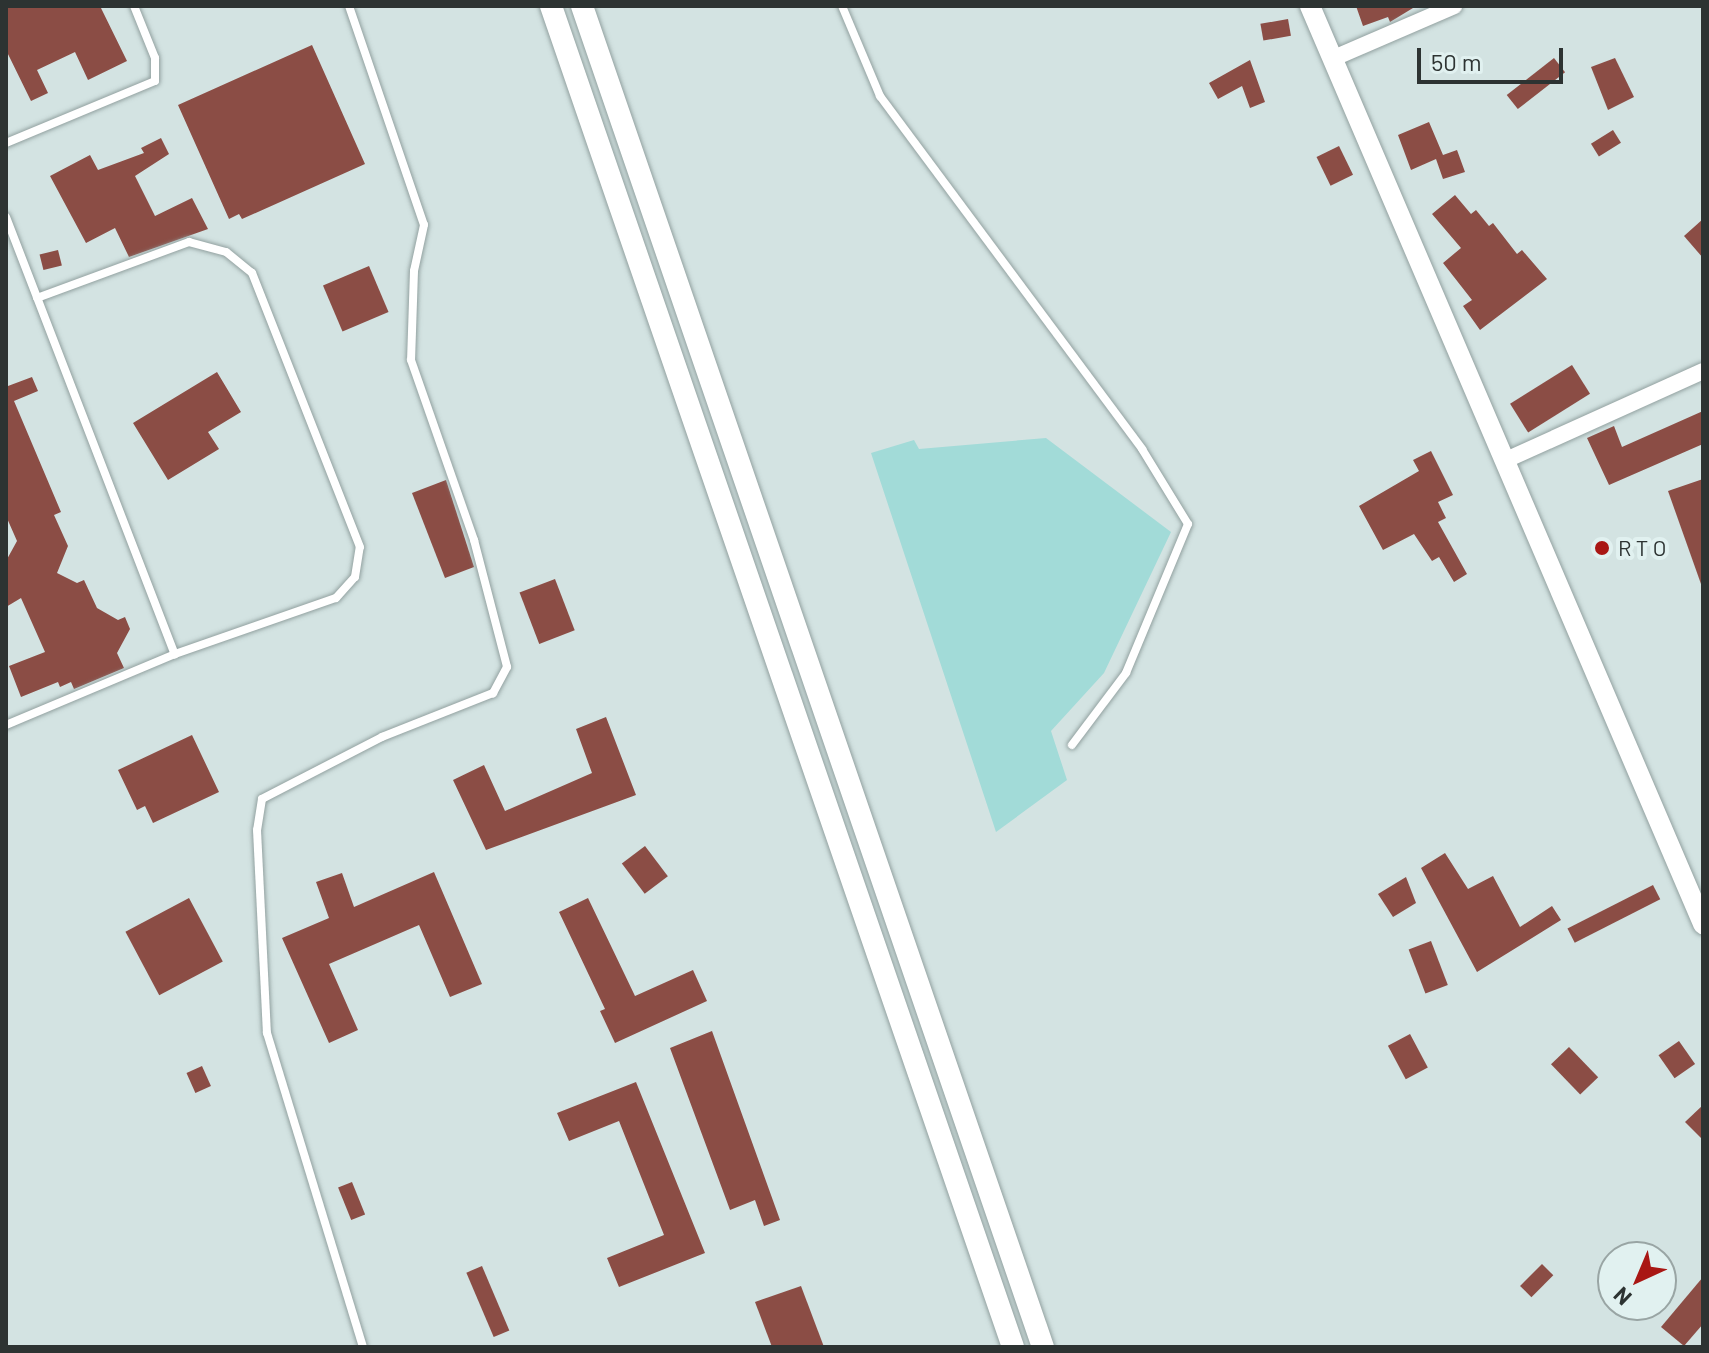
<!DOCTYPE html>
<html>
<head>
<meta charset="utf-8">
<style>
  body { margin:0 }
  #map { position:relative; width:1709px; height:1353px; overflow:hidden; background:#d3e3e2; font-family:Barlow,sans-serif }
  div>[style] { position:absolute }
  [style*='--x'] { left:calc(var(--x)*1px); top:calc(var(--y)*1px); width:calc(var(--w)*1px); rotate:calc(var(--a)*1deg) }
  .green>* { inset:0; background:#a2dbd8 }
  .building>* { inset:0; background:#8b4d45; transform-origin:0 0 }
  .roads { filter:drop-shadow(0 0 2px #92a1a0) drop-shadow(0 0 2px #92a1a0) }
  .service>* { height:8px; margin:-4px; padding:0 4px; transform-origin:4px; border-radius:4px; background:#fff }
  .minor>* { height:16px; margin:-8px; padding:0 8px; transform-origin:8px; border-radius:8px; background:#fff }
  .tertiary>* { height:20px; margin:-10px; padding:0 10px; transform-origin:10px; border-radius:10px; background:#fff }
  .secondary>* { height:22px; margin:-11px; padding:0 11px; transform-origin:11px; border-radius:11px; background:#fff }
  .dots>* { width:22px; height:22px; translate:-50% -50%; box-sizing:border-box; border:4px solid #e1f1f0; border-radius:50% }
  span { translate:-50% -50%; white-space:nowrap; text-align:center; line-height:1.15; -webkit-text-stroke:8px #e1f1f0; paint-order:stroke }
  .poi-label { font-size:22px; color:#2d3332 }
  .left { translate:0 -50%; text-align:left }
  .frame { position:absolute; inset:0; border:8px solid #2d3332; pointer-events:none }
  .north { position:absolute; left:1597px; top:1241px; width:80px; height:80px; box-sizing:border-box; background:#e1f1f0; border:2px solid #99a5a4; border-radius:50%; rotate:224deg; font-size:22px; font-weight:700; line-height:32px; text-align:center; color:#2d3332 }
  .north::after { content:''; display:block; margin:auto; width:28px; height:36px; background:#a91714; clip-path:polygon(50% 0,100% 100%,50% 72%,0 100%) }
  .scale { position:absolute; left:1417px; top:48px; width:146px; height:36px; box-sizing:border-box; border:4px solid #2d3332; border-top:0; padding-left:10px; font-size:24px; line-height:28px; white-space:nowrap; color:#2d3332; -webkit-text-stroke:6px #e1f1f0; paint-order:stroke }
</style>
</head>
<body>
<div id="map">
  <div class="green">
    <i style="clip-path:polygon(1046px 438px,1171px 532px,1104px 673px,1051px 731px,1067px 780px,996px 832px,871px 453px,914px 440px,919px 449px)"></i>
  </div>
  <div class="building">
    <i style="clip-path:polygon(6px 6px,100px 6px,127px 61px,88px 80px,75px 52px,37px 70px,48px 93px,31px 101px,6px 50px)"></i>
    <i style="clip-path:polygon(1356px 6px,1413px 6px,1413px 8px,1390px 22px,1388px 17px,1363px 26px)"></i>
    <i style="left:1288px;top:19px;width:17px;height:28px;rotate:80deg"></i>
    <i style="clip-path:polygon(312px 45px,365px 164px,242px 219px,239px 214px,229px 219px,178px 105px)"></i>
    <i style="left:1554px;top:58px;width:18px;height:60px;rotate:52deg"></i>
    <i style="clip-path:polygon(1615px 58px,1634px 97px,1608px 110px,1591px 67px)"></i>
    <i style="clip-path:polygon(1250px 60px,1265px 102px,1250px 108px,1242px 86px,1218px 99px,1209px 83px)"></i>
    <i style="clip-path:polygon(1429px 122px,1443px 155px,1457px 150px,1465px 172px,1443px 179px,1436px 159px,1411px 170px,1398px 135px)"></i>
    <i style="left:1613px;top:130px;width:15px;height:26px;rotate:58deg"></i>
    <i style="clip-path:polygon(161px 138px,169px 154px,135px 176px,155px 216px,192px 198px,208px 229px,129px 257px,115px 228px,86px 243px,50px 176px,90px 155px,98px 170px,144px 153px,141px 148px)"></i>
    <i style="left:1339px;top:146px;width:32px;height:25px;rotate:64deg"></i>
    <i style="clip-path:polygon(1455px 195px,1471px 214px,1476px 210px,1489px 226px,1493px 223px,1517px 254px,1522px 250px,1547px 279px,1480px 330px,1463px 306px,1472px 300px,1443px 263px,1461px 248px,1432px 214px)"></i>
    <i style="clip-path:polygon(1703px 219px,1703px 258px,1684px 236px)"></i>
    <i style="left:58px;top:250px;width:16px;height:19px;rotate:76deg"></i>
    <i style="left:369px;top:266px;width:50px;height:50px;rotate:67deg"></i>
    <i style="left:1572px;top:365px;width:34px;height:73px;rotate:58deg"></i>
    <i style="clip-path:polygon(217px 372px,241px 412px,208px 432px,219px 449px,168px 480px,133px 423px)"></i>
    <i style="clip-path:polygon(32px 377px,38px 391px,14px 401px,61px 512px,54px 515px,68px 546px,57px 573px,77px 583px,84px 580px,97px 608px,118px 620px,125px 617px,130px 629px,117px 653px,124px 668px,74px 689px,71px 682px,60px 687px,58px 682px,21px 697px,9px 666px,45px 652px,21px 598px,6px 607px,6px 561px,17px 541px,6px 516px,6px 381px,8px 386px)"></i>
    <i style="clip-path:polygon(1703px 411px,1703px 444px,1609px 485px,1587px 438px,1614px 426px,1622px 447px)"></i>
    <i style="clip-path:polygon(1431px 451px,1453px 495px,1438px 502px,1446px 518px,1438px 522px,1467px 574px,1454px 582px,1439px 557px,1432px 561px,1414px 534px,1383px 550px,1359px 506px,1419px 471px,1413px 460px)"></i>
    <i style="clip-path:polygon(1703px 479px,1703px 583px,1701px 584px,1668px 491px)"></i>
    <i style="clip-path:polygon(446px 480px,474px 567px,445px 578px,412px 493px)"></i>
    <i style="left:555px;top:579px;width:55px;height:38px;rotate:69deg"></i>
    <i style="clip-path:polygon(606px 717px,636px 795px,486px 850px,453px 780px,484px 765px,505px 811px,592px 773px,576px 729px)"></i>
    <i style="clip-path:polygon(192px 735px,219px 792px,153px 823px,145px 806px,137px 810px,118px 770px)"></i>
    <i style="left:645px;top:846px;width:38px;height:29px;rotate:53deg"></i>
    <i style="clip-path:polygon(1445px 853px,1468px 889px,1493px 876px,1520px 927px,1552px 906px,1561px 920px,1477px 972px,1421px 868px)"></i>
    <i style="clip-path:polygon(434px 872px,482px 984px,450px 997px,419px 925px,329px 964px,358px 1030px,329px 1043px,282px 938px,329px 918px,316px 882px,342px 873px,354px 907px)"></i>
    <i style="clip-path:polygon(1406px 877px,1416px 903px,1393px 917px,1378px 894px)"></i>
    <i style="left:1653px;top:885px;width:16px;height:96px;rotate:63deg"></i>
    <i style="left:189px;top:898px;width:72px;height:72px;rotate:62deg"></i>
    <i style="clip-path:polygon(588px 898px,635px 996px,693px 970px,707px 1001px,615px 1043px,600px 1011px,605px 1009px,559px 912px)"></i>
    <i style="left:1431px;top:941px;width:47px;height:24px;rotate:69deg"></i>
    <i style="clip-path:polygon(712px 1031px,780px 1220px,764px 1226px,755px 1200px,730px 1210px,670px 1048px)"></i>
    <i style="left:1410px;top:1034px;width:38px;height:25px;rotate:62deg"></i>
    <i style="left:1679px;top:1041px;width:28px;height:25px;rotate:55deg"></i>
    <i style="left:1569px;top:1047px;width:42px;height:25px;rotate:46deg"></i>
    <i style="left:202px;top:1066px;width:22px;height:17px;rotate:66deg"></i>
    <i style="clip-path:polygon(636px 1082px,705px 1253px,619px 1287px,607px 1258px,664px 1235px,619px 1121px,569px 1141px,557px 1113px)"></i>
    <i style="clip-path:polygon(1703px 1105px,1703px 1140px,1685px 1122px)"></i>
    <i style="left:352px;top:1182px;width:35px;height:15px;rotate:68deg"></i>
    <i style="left:1542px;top:1264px;width:16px;height:31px;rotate:45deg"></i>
    <i style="left:482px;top:1266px;width:70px;height:17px;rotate:67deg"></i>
    <i style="clip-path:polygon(1703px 1277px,1703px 1324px,1684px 1346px,1661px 1327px)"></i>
    <i style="clip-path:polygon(801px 1286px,824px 1347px,772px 1347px,755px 1302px)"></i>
  </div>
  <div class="roads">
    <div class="service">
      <i style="--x:349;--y:6;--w:231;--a:71.1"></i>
      <i style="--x:424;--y:225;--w:47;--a:102.3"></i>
      <i style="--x:414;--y:271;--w:89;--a:91.9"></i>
      <i style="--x:411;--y:360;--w:191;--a:70.7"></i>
      <i style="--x:474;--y:540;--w:131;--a:75.4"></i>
      <i style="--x:507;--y:667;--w:30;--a:118"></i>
      <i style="--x:493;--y:693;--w:119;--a:158.4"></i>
      <i style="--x:382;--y:737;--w:135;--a:152.7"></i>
      <i style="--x:262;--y:799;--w:31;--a:99"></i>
      <i style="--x:257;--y:830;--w:203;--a:87.2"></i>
      <i style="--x:267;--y:1033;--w:328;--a:73"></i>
      <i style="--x:842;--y:6;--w:98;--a:67.1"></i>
      <i style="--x:880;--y:96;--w:440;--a:53.4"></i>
      <i style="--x:1142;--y:449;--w:88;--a:58.5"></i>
      <i style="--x:1188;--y:524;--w:161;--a:112.6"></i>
      <i style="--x:1126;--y:673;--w:90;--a:126.9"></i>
      <i style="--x:6;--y:143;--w:161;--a:-22.6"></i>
      <i style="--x:155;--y:81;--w:23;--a:-90"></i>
      <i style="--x:155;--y:58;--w:56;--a:-112"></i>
      <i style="--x:6;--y:217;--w:469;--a:68.9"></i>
      <i style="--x:6;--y:725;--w:183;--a:-22.8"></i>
      <i style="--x:175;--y:654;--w:170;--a:-19.2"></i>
      <i style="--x:336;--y:598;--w:28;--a:-48"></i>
      <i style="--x:355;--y:577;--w:30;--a:-81"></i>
      <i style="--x:360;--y:547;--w:295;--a:-111.5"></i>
      <i style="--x:252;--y:273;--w:33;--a:-141"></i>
      <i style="--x:226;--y:252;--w:38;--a:-165"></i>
      <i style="--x:189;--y:242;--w:162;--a:159.8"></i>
    </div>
    <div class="minor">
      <i style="--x:1334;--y:58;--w:131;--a:-23.4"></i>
      <i style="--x:1506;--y:460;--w:216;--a:-24.3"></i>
    </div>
    <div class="tertiary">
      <i style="--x:1310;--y:6;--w:999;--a:66.82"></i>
    </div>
    <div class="secondary">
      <i style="--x:551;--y:6;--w:1418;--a:70.99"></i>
      <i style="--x:582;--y:6;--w:1418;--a:71.03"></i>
    </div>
  </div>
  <div class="dots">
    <i style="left:1602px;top:548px;background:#a91714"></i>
  </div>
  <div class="poi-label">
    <span class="left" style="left:1618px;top:548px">R T O</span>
  </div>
  <div class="frame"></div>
  <div class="north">N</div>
  <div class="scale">50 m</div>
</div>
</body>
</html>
